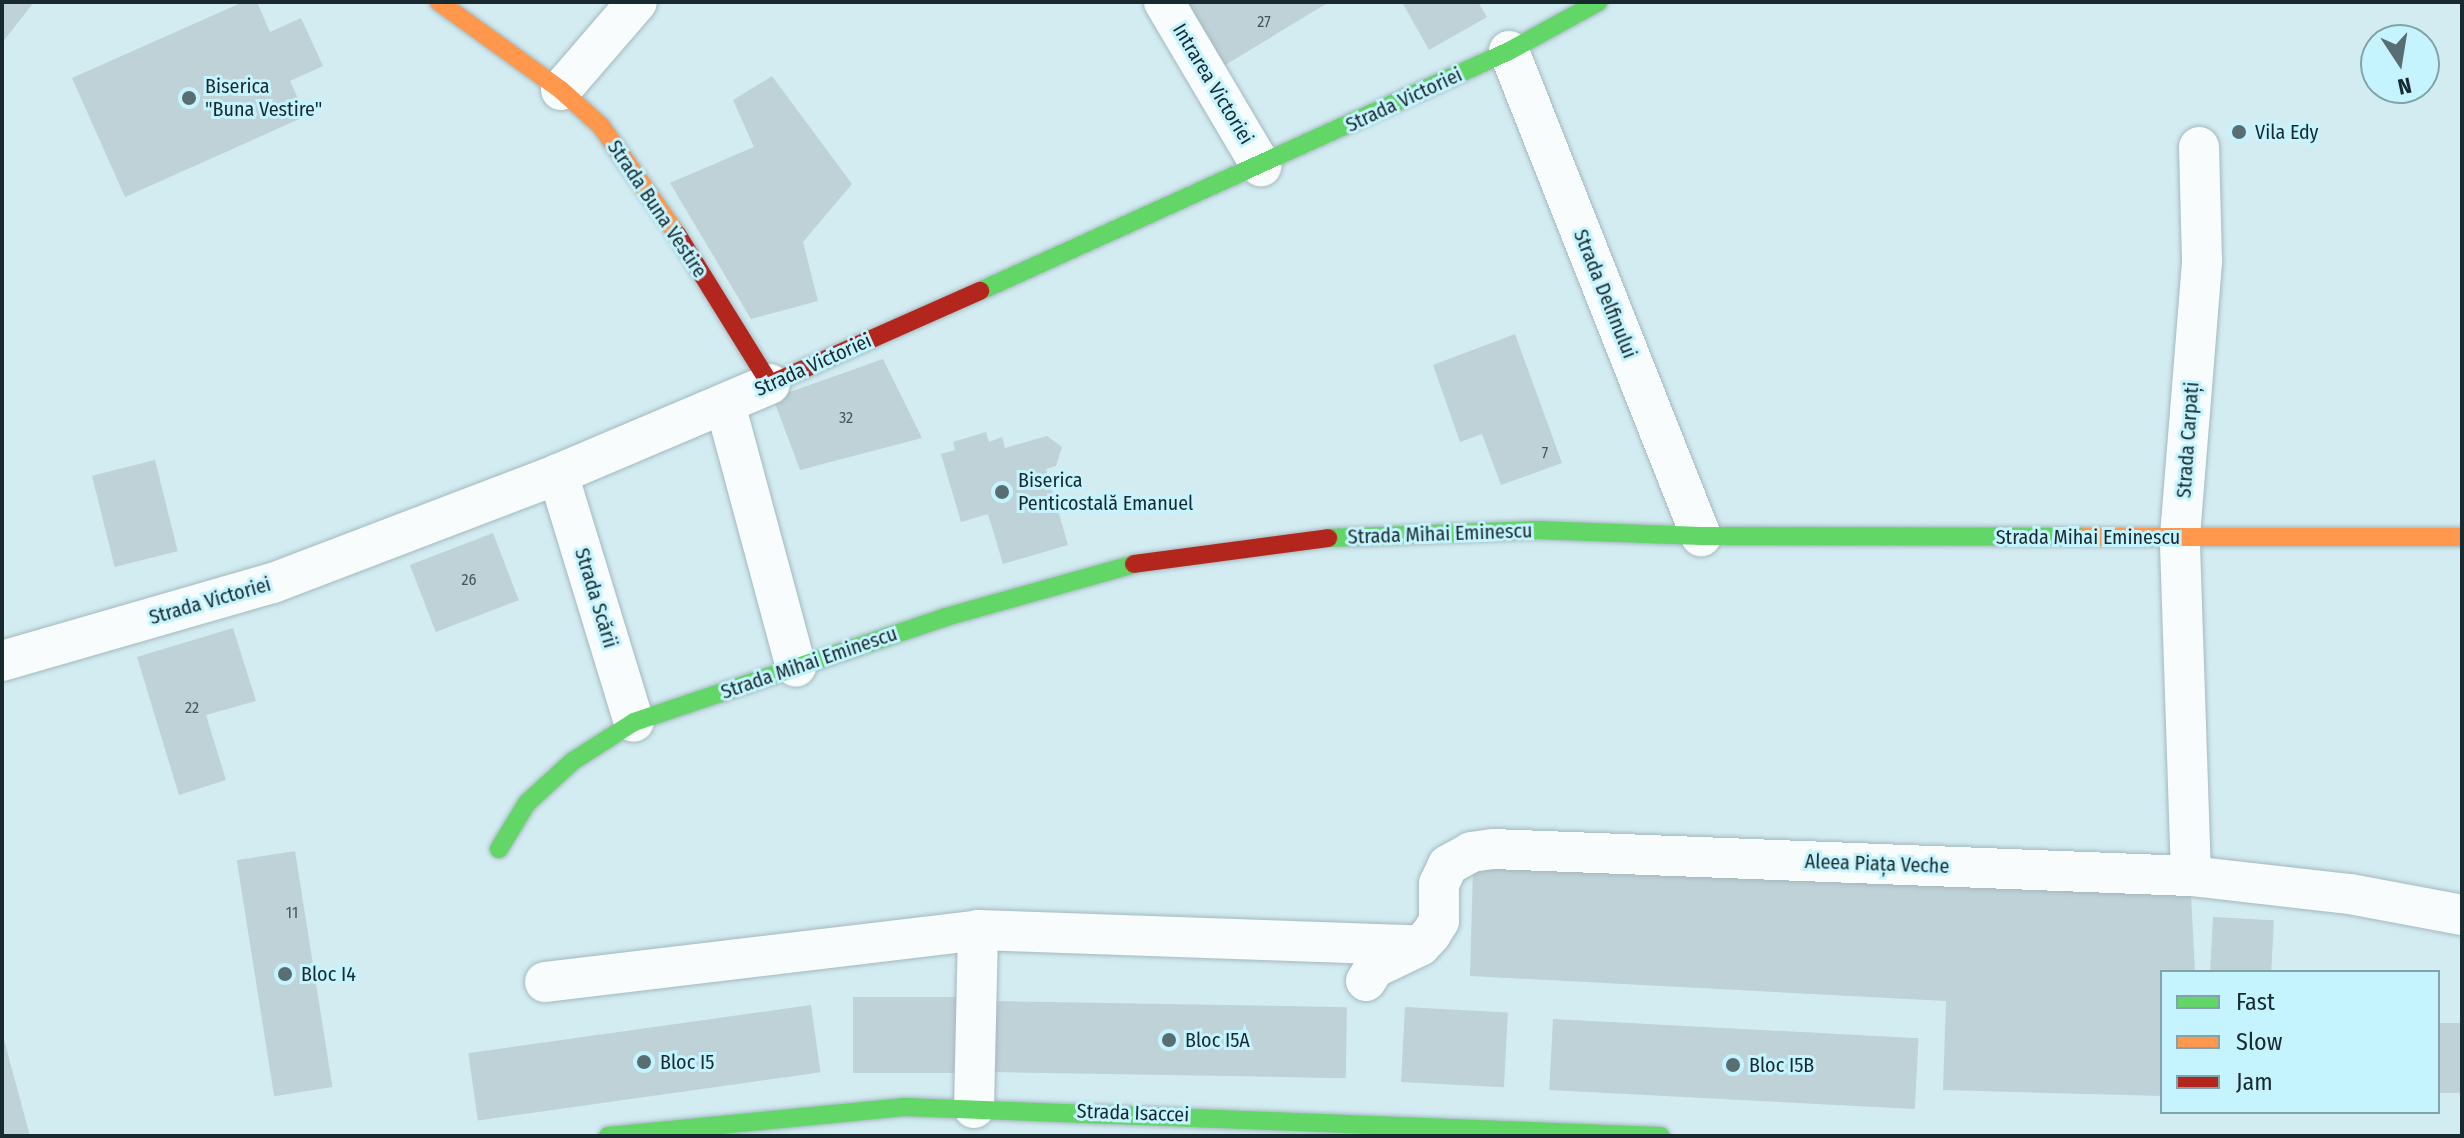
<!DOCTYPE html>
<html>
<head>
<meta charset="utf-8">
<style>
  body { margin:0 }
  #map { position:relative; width:2464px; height:1138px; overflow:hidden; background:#d2ecf2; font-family:"Fira Sans Condensed",sans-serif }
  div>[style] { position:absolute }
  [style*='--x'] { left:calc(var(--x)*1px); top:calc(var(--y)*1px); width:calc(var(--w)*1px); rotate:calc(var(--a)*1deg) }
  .building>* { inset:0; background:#bed2d7; transform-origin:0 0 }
  .roads { filter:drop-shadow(0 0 2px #a4b8bc) drop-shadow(0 0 2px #a4b8bc) }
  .street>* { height:40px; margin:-20px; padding:0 20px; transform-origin:20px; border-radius:20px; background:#f8fcfd }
  .fast>* { height:18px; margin:-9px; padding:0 9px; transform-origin:9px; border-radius:9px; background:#63d668 }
  .slow>* { height:18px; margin:-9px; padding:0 9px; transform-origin:9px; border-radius:9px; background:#ff974d }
  .jam>* { height:18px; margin:-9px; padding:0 9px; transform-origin:9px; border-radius:9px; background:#b3261e }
  .dots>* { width:22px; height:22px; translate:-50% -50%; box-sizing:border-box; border:4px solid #c5f4ff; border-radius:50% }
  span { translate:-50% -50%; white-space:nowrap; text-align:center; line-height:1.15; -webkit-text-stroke:6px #c5f4ff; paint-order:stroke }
  .number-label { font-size:16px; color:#43565b }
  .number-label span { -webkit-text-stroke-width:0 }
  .street-label { font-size:20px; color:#182a2f }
  .poi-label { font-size:20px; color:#182a2f }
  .left { translate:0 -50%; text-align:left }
  .frame { position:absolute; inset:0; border:4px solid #182a2f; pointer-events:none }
  .legend { position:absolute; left:2160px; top:970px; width:280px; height:144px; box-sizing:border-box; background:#c5f4ff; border:2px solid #80a3ac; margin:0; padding:10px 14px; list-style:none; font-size:24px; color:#182a2f }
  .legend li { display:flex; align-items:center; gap:16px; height:40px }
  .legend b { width:40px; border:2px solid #80a3ac }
  .north { position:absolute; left:2360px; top:24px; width:80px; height:80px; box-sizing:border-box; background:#c5f4ff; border:2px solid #80a3ac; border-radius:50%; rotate:168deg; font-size:22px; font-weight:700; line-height:32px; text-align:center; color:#182a2f }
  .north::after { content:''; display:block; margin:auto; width:28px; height:36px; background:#596e73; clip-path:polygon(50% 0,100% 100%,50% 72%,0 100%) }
</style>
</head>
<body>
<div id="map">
  <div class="building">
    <i style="clip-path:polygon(2px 2px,34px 2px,2px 43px)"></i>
    <i style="clip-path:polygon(243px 2px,257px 2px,270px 32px,301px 18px,323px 66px,290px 81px,306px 116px,125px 197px,72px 78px)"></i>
    <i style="clip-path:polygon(1183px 2px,1329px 2px,1222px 67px)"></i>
    <i style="clip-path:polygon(1402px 2px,1478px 2px,1487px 17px,1429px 50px)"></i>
    <i style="clip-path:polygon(772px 76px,852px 184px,803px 242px,818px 301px,751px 319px,670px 183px,754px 147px,733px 100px)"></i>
    <i style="clip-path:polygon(1515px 334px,1562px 463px,1501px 485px,1482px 434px,1460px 442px,1433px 365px)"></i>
    <i style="clip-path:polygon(883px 359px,922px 438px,800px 470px,773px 398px)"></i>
    <i style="clip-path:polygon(986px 432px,989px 442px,1002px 437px,1005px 448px,1047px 436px,1062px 447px,1056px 466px,1046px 469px,1068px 545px,1003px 564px,988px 514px,961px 522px,941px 454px,955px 450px,953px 442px)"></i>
    <i style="left:155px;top:460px;width:94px;height:65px;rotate:76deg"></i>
    <i style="left:493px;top:533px;width:72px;height:89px;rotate:69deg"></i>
    <i style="clip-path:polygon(233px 628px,256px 701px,206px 715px,226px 780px,179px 795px,137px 657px)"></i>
    <i style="left:295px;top:851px;width:239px;height:59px;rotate:81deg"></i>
    <i style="clip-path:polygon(1473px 868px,2191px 895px,2195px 972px,2162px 972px,2162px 1096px,1943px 1090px,1946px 1001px,1470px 976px)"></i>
    <i style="left:2213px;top:917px;width:61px;height:55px;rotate:3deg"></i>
    <i style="left:853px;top:997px;width:108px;height:76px"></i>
    <i style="left:994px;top:1001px;width:353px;height:71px;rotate:1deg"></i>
    <i style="left:811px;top:1005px;width:68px;height:346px;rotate:82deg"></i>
    <i style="left:1405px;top:1007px;width:103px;height:75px;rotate:3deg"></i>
    <i style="left:1553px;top:1019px;width:366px;height:71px;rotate:3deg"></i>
    <i style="left:2438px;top:1023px;width:24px;height:70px"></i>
    <i style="clip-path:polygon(2px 1036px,3px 1036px,30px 1136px,2px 1136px)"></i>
  </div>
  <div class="roads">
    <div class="street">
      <i style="--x:1164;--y:2;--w:191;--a:59.4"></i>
      <i style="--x:1509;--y:51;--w:522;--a:68.4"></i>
      <i style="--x:561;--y:90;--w:116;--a:-49.2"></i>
      <i style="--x:725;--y:404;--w:272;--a:74.9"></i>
      <i style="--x:558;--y:474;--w:259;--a:73"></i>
      <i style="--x:2;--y:661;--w:282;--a:-16.1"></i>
      <i style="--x:273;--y:583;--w:305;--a:-20.9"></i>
      <i style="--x:558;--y:474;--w:230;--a:-23"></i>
      <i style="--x:2191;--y:876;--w:340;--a:-91.9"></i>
      <i style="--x:2180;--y:536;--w:276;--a:-85.4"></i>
      <i style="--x:2202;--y:261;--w:114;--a:-91.5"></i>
      <i style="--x:1366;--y:981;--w:15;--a:-58"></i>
      <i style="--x:1374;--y:968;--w:51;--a:-25.6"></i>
      <i style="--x:1420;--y:946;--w:16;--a:-47"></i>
      <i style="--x:1431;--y:934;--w:15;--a:-58"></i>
      <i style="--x:1439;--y:921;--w:37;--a:-90"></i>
      <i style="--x:1439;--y:884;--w:21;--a:-65"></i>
      <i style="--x:1448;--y:865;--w:26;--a:-29"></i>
      <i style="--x:1471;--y:852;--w:22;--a:-8"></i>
      <i style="--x:1493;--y:849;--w:699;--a:2.22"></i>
      <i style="--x:2191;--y:876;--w:160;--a:6.5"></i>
      <i style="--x:2350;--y:894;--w:114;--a:10.6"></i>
      <i style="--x:545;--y:982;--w:436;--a:-6.8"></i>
      <i style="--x:978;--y:930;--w:436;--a:2"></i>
      <i style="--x:974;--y:1108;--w:178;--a:-88.7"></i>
    </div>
    <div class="fast">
      <i style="--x:980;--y:291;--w:581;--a:-24.4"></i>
      <i style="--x:1509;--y:51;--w:102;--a:-28.8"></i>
      <i style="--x:1328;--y:538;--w:208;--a:-2.2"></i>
      <i style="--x:1536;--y:530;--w:165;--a:2.1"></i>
      <i style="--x:1701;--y:536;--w:384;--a:0.1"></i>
      <i style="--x:499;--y:849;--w:54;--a:-58.7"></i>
      <i style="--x:527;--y:803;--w:62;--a:-42.4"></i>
      <i style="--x:573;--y:761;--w:72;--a:-32.6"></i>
      <i style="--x:634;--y:722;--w:329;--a:-18.6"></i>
      <i style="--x:946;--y:617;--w:195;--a:-15.7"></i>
      <i style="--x:608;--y:1136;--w:298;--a:-5.6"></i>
      <i style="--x:905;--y:1107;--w:756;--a:2.2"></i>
    </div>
    <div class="slow">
      <i style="--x:439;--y:2;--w:150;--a:35.8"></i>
      <i style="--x:561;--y:90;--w:54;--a:42"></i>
      <i style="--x:601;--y:126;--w:132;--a:54.9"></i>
      <i style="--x:2085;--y:537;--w:377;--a:0"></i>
    </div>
    <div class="jam">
      <i style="--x:677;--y:234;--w:176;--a:58.2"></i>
      <i style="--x:770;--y:384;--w:230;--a:-23.9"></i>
      <i style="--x:1134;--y:564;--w:196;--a:-7.6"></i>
    </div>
  </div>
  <div class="dots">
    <i style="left:189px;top:98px;background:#596e73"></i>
    <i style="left:2239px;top:132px;background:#596e73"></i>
    <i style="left:1002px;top:492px;background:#596e73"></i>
    <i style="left:285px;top:974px;background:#596e73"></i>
    <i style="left:1169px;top:1040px;background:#596e73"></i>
    <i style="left:644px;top:1062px;background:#596e73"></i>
    <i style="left:1733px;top:1065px;background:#596e73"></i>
  </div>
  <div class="number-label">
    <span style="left:1264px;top:22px">27</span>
    <span style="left:846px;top:418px">32</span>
    <span style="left:1545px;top:453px">7</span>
    <span style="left:469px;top:580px">26</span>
    <span style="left:192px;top:708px">22</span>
    <span style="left:292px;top:913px">11</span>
  </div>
  <div class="street-label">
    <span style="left:1213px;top:84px;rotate:59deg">Intrarea Victoriei</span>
    <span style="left:1404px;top:100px;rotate:-25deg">Strada Victoriei</span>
    <span style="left:657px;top:209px;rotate:56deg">Strada Buna Vestire</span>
    <span style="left:1605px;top:294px;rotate:68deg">Strada Delfinului</span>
    <span style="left:813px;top:365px;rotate:-24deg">Strada Victoriei</span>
    <span style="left:2188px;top:440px;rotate:-86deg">Strada Carpați</span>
    <span style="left:1440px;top:534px;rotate:-2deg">Strada Mihai Eminescu</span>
    <span style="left:2088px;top:537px">Strada Mihai Eminescu</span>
    <span style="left:596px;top:598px;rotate:73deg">Strada Scării</span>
    <span style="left:210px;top:601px;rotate:-16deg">Strada Victoriei</span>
    <span style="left:809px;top:663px;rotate:-19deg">Strada Mihai Eminescu</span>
    <span style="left:1877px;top:864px;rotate:2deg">Aleea Piața Veche</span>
    <span style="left:1133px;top:1113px;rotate:2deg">Strada Isaccei</span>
  </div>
  <div class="poi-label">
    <span class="left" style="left:205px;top:98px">Biserica<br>"Buna Vestire"</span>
    <span class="left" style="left:2255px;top:132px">Vila Edy</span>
    <span class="left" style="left:1018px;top:492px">Biserica<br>Penticostală Emanuel</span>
    <span class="left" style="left:301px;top:974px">Bloc I4</span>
    <span class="left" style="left:1185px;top:1040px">Bloc I5A</span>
    <span class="left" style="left:660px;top:1062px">Bloc I5</span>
    <span class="left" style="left:1749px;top:1065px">Bloc I5B</span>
  </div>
  <div class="frame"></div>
  <ul class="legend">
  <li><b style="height:10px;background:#63d668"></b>Fast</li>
  <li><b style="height:10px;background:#ff974d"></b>Slow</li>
  <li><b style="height:10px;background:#b3261e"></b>Jam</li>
  </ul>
  <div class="north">N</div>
</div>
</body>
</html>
